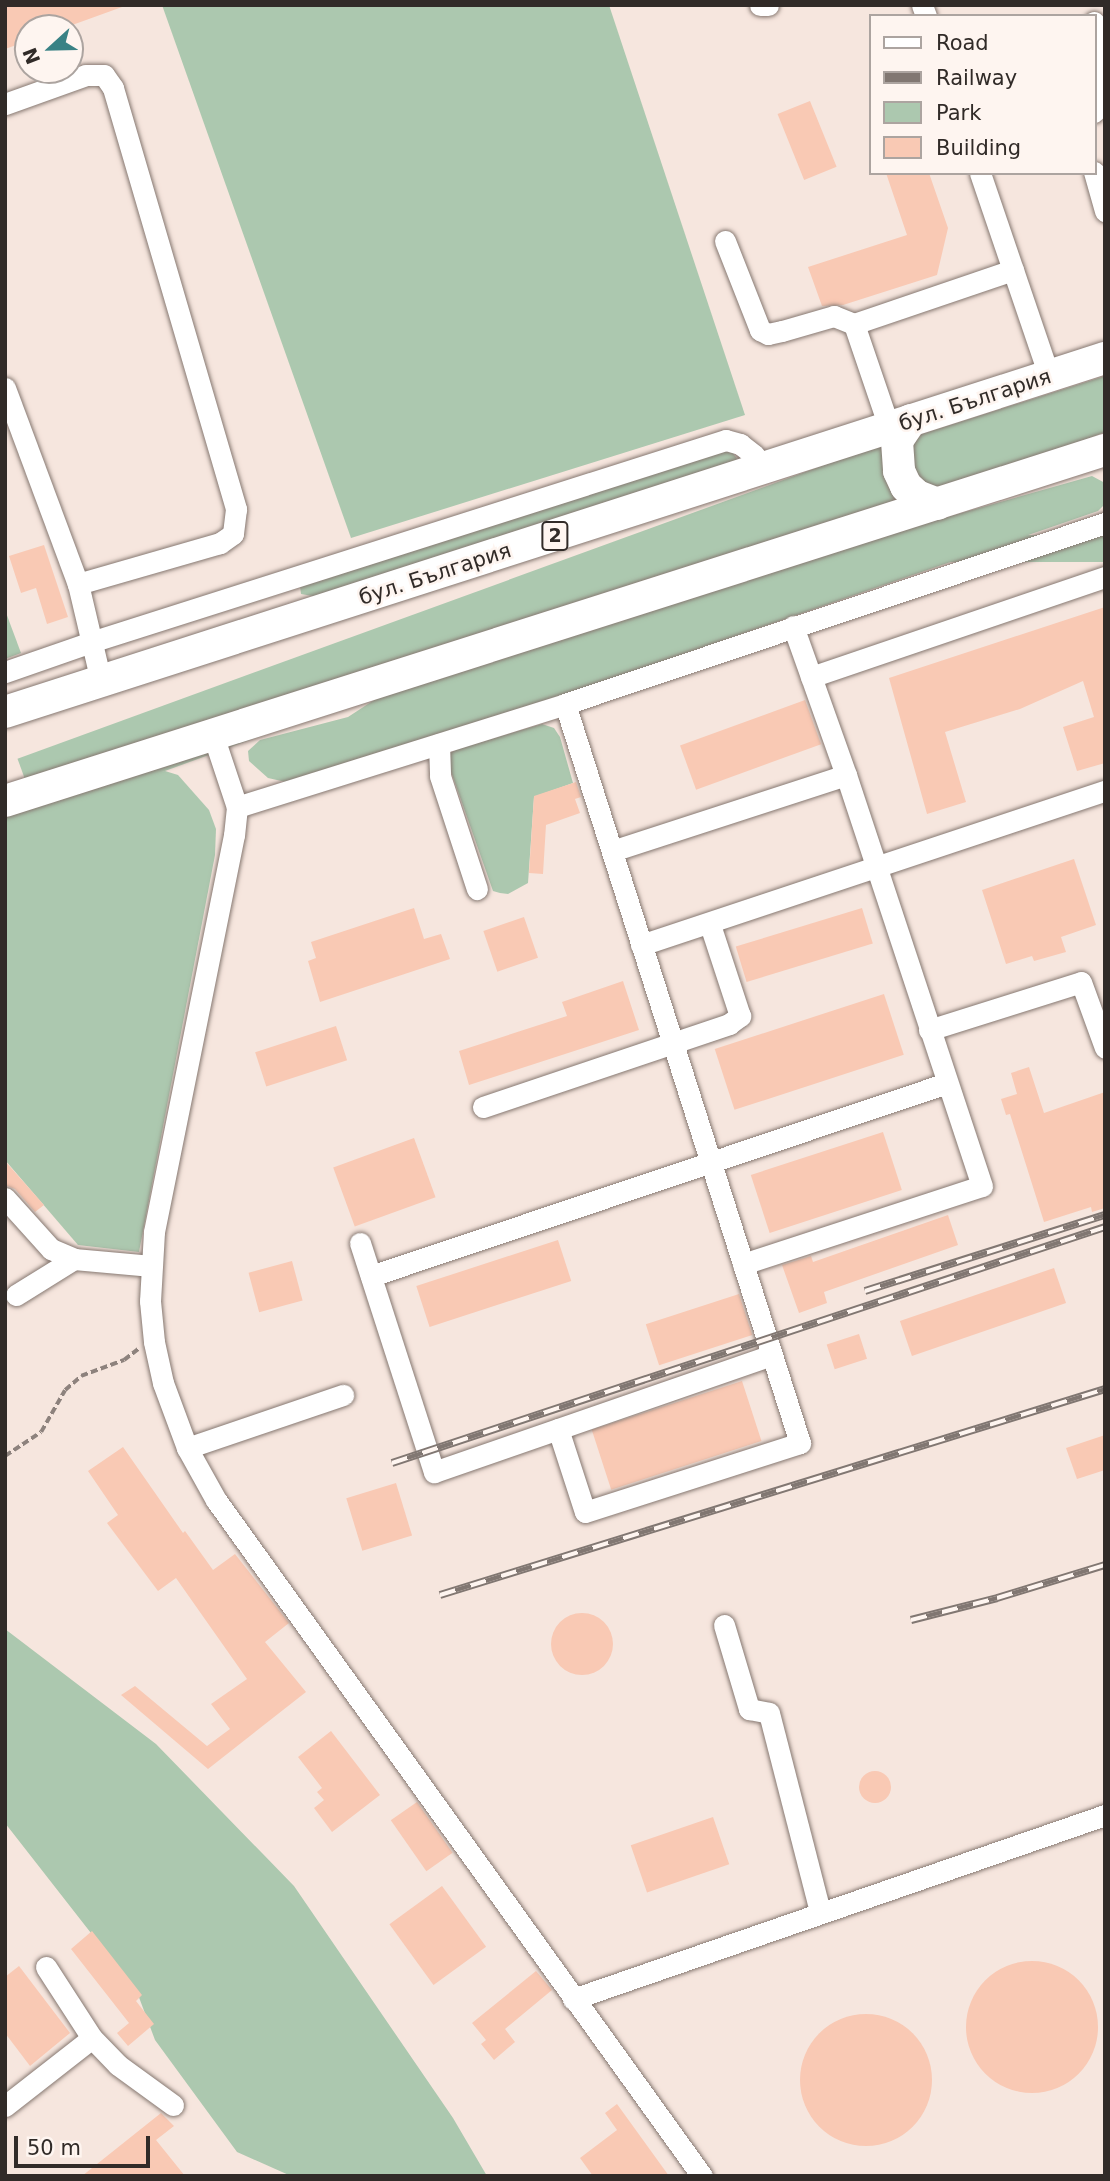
<!DOCTYPE html>
<html>
<head>
<meta charset="utf-8">
<style>
  body { margin:0 }
  #map { position:relative; width:1110px; height:2181px; overflow:hidden; background:#f6e6de; font-family:"DejaVu Sans",sans-serif }
  div>[style] { position:absolute }
  [style*='--x'] { left:calc(var(--x)*1px); top:calc(var(--y)*1px); width:calc(var(--w)*1px); rotate:calc(var(--a)*1deg) }
  .green>* { inset:0; background:#acc8af; transform-origin:0 0 }
  .building>* { inset:0; background:#f9c9b4; transform-origin:0 0 }
  .round { border-radius:50% }
  .path>* { height:3.5px; margin-top:-1.75px; transform-origin:0; background:repeating-linear-gradient(90deg,#8d827d 0 7px,transparent 0 10.5px) }
  .roads { filter:drop-shadow(0 0 2px #867871) drop-shadow(0 0 2px #867871) }
  .minor>* { height:21px; margin:-10.5px; padding:0 10.5px; transform-origin:10.5px; border-radius:10.5px; background:#fff }
  .highway>* { height:32px; margin:-16px; padding:0 16px; transform-origin:16px; border-radius:16px; background:#fff }
  .rail>* { height:8px; margin-top:-4px; transform-origin:0; background:repeating-linear-gradient(90deg,#fef5f0 0 16px,#817772 0 32px); box-sizing:border-box; border-block:2px solid #817772 }
  span { translate:-50% -50%; white-space:nowrap; text-align:center; line-height:1.15; -webkit-text-stroke:5px #fef5f0; paint-order:stroke }
  .shield-label span { padding:2px 5px; background:#fef5f0; border:2px solid; border-radius:5px; -webkit-text-stroke-width:0 }
  .shield-label { font-size:19px; color:#312b28; font-weight:700 }
  .street-label { font-size:21px; color:#312b28 }
  .frame { position:absolute; inset:0; border:7px solid #312b28; pointer-events:none }
  .legend { position:absolute; left:869px; top:14px; width:228px; height:161px; box-sizing:border-box; background:#fef5f0; border:2px solid #aca4a0; margin:0; padding:9px 12px; list-style:none; font-size:21px; color:#312b28 }
  .legend li { display:flex; align-items:center; gap:14px; height:35px }
  .legend b { width:35px; border:2px solid #aca4a0 }
  .north { position:absolute; left:14px; top:14px; width:70px; height:70px; box-sizing:border-box; background:#fef5f0; border:2px solid #aca4a0; border-radius:50%; rotate:248deg; font-size:19px; font-weight:700; line-height:28px; text-align:center; color:#312b28 }
  .north::after { content:''; display:block; margin:auto; width:24px; height:32px; background:#398285; clip-path:polygon(50% 0,100% 100%,50% 72%,0 100%) }
  .scale { position:absolute; left:14px; top:2136px; width:136px; height:32px; box-sizing:border-box; border:4px solid #312b28; border-top:0; padding-left:9px; font-size:21px; line-height:24px; white-space:nowrap; color:#312b28; -webkit-text-stroke:5px #fef5f0; paint-order:stroke }
</style>
</head>
<body>
<div id="map">
  <div class="green">
    <i style="clip-path:polygon(162px 5px,609px 5px,745px 415px,351px 538px)"></i>
    <i style="clip-path:polygon(1105px 376px,1105px 432px,1052px 453px,937px 489px,915px 478px,912px 445px,922px 434px)"></i>
    <i style="left:882px;top:444px;width:62px;height:920px;rotate:70deg"></i>
    <i style="clip-path:polygon(715px 449px,733px 453px,741px 465px,324px 598px,301px 594px,300px 586px)"></i>
    <i style="clip-path:polygon(1092px 476px,1105px 483px,1105px 504px,1098px 511px,571px 693px,286px 782px,268px 778px,249px 761px,248px 751px,260px 740px,348px 717px,391px 689px,799px 559px)"></i>
    <i style="left:1105px;top:535px;width:27px;height:317px;rotate:90deg"></i>
    <i style="clip-path:polygon(5px 610px,21px 653px,5px 659px)"></i>
    <i style="clip-path:polygon(542px 724px,554px 728px,560px 737px,573px 783px,534px 797px,528px 883px,508px 894px,500px 893px,493px 891px,448px 763px,449px 754px,457px 749px)"></i>
    <i style="clip-path:polygon(165px 771px,178px 775px,209px 810px,216px 829px,215px 855px,139px 1252px,78px 1245px,5px 1160px,5px 816px,144px 774px)"></i>
    <i style="clip-path:polygon(5px 1629px,156px 1744px,294px 1886px,453px 2118px,487px 2176px,291px 2176px,237px 2152px,155px 2040px,137px 1992px,5px 1823px)"></i>
  </div>
  <div class="building">
    <i style="clip-path:polygon(5px 5px,122px 5px,122px 7px,64px 28px,28px 28px,28px 41px,5px 49px)"></i>
    <i style="left:810px;top:101px;width:71px;height:35px;rotate:68deg"></i>
    <i style="clip-path:polygon(886px 173px,929px 173px,948px 228px,937px 275px,843px 305px,822px 306px,808px 267px,907px 235px)"></i>
    <i style="clip-path:polygon(44px 545px,68px 617px,47px 624px,36px 588px,21px 593px,9px 556px)"></i>
    <i style="clip-path:polygon(1105px 607px,1105px 763px,1077px 771px,1063px 727px,1094px 717px,1083px 681px,1020px 709px,945px 732px,966px 802px,927px 814px,889px 678px)"></i>
    <i style="left:805px;top:700px;width:47px;height:133px;rotate:70deg"></i>
    <i style="clip-path:polygon(576px 782px,581px 797px,575px 799px,580px 813px,546px 825px,543px 874px,529px 873px,534px 796px)"></i>
    <i style="clip-path:polygon(1074px 859px,1096px 925px,1061px 937px,1066px 952px,1034px 961px,1032px 956px,1006px 964px,982px 890px)"></i>
    <i style="clip-path:polygon(414px 908px,424px 939px,441px 934px,450px 959px,320px 1002px,308px 961px,316px 958px,311px 942px)"></i>
    <i style="left:862px;top:908px;width:37px;height:132px;rotate:73deg"></i>
    <i style="left:524px;top:917px;width:43px;height:43px;rotate:71deg"></i>
    <i style="clip-path:polygon(623px 981px,639px 1030px,469px 1085px,459px 1051px,567px 1016px,562px 1002px)"></i>
    <i style="left:884px;top:994px;width:64px;height:178px;rotate:72deg"></i>
    <i style="left:336px;top:1026px;width:36px;height:85px;rotate:72deg"></i>
    <i style="clip-path:polygon(1029px 1067px,1044px 1113px,1105px 1092px,1105px 1208px,1092px 1212px,1091px 1207px,1044px 1222px,1010px 1114px,1006px 1115px,1001px 1099px,1017px 1094px,1011px 1073px)"></i>
    <i style="left:883px;top:1132px;width:61px;height:139px;rotate:72deg"></i>
    <i style="left:414px;top:1138px;width:63px;height:86px;rotate:70deg"></i>
    <i style="clip-path:polygon(5px 1161px,44px 1205px,35px 1212px,15px 1189px,5px 1185px)"></i>
    <i style="clip-path:polygon(948px 1215px,958px 1245px,824px 1292px,827px 1303px,799px 1313px,782px 1265px,811px 1256px,813px 1262px)"></i>
    <i style="left:558px;top:1240px;width:43px;height:149px;rotate:72deg"></i>
    <i style="left:292px;top:1261px;width:41px;height:45px;rotate:75deg"></i>
    <i style="left:1054px;top:1268px;width:37px;height:163px;rotate:71deg"></i>
    <i style="left:739px;top:1294px;width:43px;height:98px;rotate:72deg"></i>
    <i style="left:859px;top:1334px;width:26px;height:34px;rotate:72deg"></i>
    <i style="left:742px;top:1381px;width:63px;height:158px;rotate:72deg"></i>
    <i style="clip-path:polygon(1105px 1435px,1105px 1470px,1077px 1479px,1066px 1448px)"></i>
    <i style="clip-path:polygon(123px 1447px,183px 1533px,185px 1531px,213px 1570px,235px 1554px,289px 1623px,265px 1642px,306px 1692px,208px 1769px,121px 1695px,135px 1686px,207px 1746px,230px 1729px,211px 1704px,247px 1679px,176px 1578px,158px 1591px,107px 1523px,118px 1515px,88px 1471px)"></i>
    <i style="left:396px;top:1483px;width:55px;height:52px;rotate:73deg"></i>
    <i class="round" style="left:551px;top:1613px;width:62px;height:62px"></i>
    <i style="clip-path:polygon(331px 1731px,380px 1795px,332px 1832px,314px 1808px,324px 1800px,317px 1792px,322px 1788px,298px 1757px)"></i>
    <i class="round" style="left:859px;top:1771px;width:32px;height:32px"></i>
    <i style="left:417px;top:1802px;width:62px;height:32px;rotate:55deg"></i>
    <i style="left:713px;top:1817px;width:50px;height:87px;rotate:71deg"></i>
    <i style="left:442px;top:1886px;width:75px;height:65px;rotate:54deg"></i>
    <i style="clip-path:polygon(92px 1931px,142px 1995px,136px 2001px,154px 2024px,128px 2046px,117px 2033px,129px 2023px,71px 1949px)"></i>
    <i class="round" style="left:966px;top:1961px;width:132px;height:132px"></i>
    <i style="clip-path:polygon(19px 1966px,70px 2033px,30px 2066px,5px 2033px,5px 1977px)"></i>
    <i style="clip-path:polygon(536px 1971px,552px 1990px,505px 2029px,515px 2042px,494px 2060px,481px 2044px,486px 2040px,472px 2023px)"></i>
    <i class="round" style="left:800px;top:2014px;width:132px;height:132px"></i>
    <i style="clip-path:polygon(617px 2104px,669px 2176px,593px 2176px,580px 2158px,617px 2130px,605px 2113px)"></i>
    <i style="clip-path:polygon(161px 2113px,174px 2126px,156px 2140px,185px 2176px,82px 2176px)"></i>
  </div>
  <div class="path">
    <i style="--x:5;--y:1456;--w:43;--a:-33.7"></i>
    <i style="--x:41;--y:1432;--w:48;--a:-60.3"></i>
    <i style="--x:65;--y:1390;--w:21;--a:-41"></i>
    <i style="--x:81;--y:1376;--w:46;--a:-20.4"></i>
    <i style="--x:124;--y:1360;--w:18;--a:-38"></i>
  </div>
  <div class="roads">
    <div class="minor">
      <i style="--x:760;--y:5;--w:8;--a:0"></i>
      <i style="--x:922;--y:5;--w:12;--a:70"></i>
      <i style="--x:1094;--y:22;--w:43;--a:77.9"></i>
      <i style="--x:1103;--y:64;--w:28;--a:96"></i>
      <i style="--x:1100;--y:92;--w:21;--a:107"></i>
      <i style="--x:5;--y:104;--w:86;--a:-19.7"></i>
      <i style="--x:86;--y:75;--w:18;--a:0"></i>
      <i style="--x:104;--y:75;--w:16;--a:55"></i>
      <i style="--x:113;--y:88;--w:439;--a:73.7"></i>
      <i style="--x:236;--y:509;--w:25;--a:97"></i>
      <i style="--x:233;--y:534;--w:16;--a:145"></i>
      <i style="--x:220;--y:543;--w:148;--a:163.9"></i>
      <i style="--x:1094;--y:172;--w:41;--a:74.2"></i>
      <i style="--x:980;--y:173;--w:214;--a:71.2"></i>
      <i style="--x:725;--y:241;--w:96;--a:68.5"></i>
      <i style="--x:760;--y:330;--w:9;--a:27"></i>
      <i style="--x:768;--y:334;--w:14;--a:-12"></i>
      <i style="--x:782;--y:331;--w:54;--a:-16.1"></i>
      <i style="--x:834;--y:316;--w:22;--a:22"></i>
      <i style="--x:5;--y:388;--w:209;--a:69.6"></i>
      <i style="--x:78;--y:584;--w:100;--a:76.7"></i>
      <i style="--x:889;--y:427;--w:109;--a:-108.8"></i>
      <i style="--x:854;--y:324;--w:168;--a:-18.8"></i>
      <i style="--x:5;--y:672;--w:91;--a:-19.2"></i>
      <i style="--x:91;--y:642;--w:666;--a:-17.65"></i>
      <i style="--x:726;--y:440;--w:15;--a:16"></i>
      <i style="--x:740;--y:444;--w:18;--a:38"></i>
      <i style="--x:754;--y:455;--w:17;--a:62"></i>
      <i style="--x:811;--y:677;--w:311;--a:-18.8"></i>
      <i style="--x:213;--y:735;--w:76;--a:71.6"></i>
      <i style="--x:237;--y:807;--w:28;--a:96"></i>
      <i style="--x:234;--y:835;--w:405;--a:101.4"></i>
      <i style="--x:154;--y:1232;--w:69;--a:93.3"></i>
      <i style="--x:150;--y:1301;--w:41;--a:84.4"></i>
      <i style="--x:154;--y:1342;--w:42;--a:77.6"></i>
      <i style="--x:163;--y:1383;--w:69;--a:69.7"></i>
      <i style="--x:187;--y:1448;--w:60;--a:60.9"></i>
      <i style="--x:216;--y:1500;--w:833;--a:54.29"></i>
      <i style="--x:439;--y:744;--w:32;--a:88"></i>
      <i style="--x:440;--y:776;--w:119;--a:71.9"></i>
      <i style="--x:237;--y:807;--w:344;--a:-17.4"></i>
      <i style="--x:565;--y:704;--w:570;--a:-18.53"></i>
      <i style="--x:612;--y:851;--w:246;--a:-18"></i>
      <i style="--x:641;--y:945;--w:489;--a:-18.4"></i>
      <i style="--x:929;--y:1030;--w:159;--a:-17.5"></i>
      <i style="--x:1081;--y:982;--w:70;--a:70"></i>
      <i style="--x:483;--y:1107;--w:260;--a:-18.6"></i>
      <i style="--x:729;--y:1024;--w:14;--a:-36"></i>
      <i style="--x:740;--y:1016;--w:96;--a:-108.2"></i>
      <i style="--x:5;--y:1198;--w:69;--a:48"></i>
      <i style="--x:51;--y:1249;--w:25;--a:23"></i>
      <i style="--x:74;--y:1259;--w:78;--a:5.1"></i>
      <i style="--x:360;--y:1243;--w:241;--a:72.1"></i>
      <i style="--x:434;--y:1472;--w:357;--a:-19.1"></i>
      <i style="--x:743;--y:1264;--w:251;--a:-18.1"></i>
      <i style="--x:982;--y:1186;--w:433;--a:-108.3"></i>
      <i style="--x:846;--y:775;--w:158;--a:-109.6"></i>
      <i style="--x:371;--y:1276;--w:607;--a:-18.52"></i>
      <i style="--x:16;--y:1295;--w:68;--a:-31.8"></i>
      <i style="--x:558;--y:1429;--w:87;--a:72"></i>
      <i style="--x:585;--y:1512;--w:226;--a:-17.8"></i>
      <i style="--x:800;--y:1443;--w:775;--a:-107.64"></i>
      <i style="--x:187;--y:1448;--w:165;--a:-18.8"></i>
      <i style="--x:724;--y:1625;--w:88;--a:73.4"></i>
      <i style="--x:749;--y:1709;--w:20;--a:11"></i>
      <i style="--x:769;--y:1713;--w:205;--a:75.6"></i>
      <i style="--x:46;--y:1967;--w:85;--a:57.1"></i>
      <i style="--x:573;--y:1999;--w:563;--a:-19.08"></i>
      <i style="--x:5;--y:2106;--w:110;--a:-38"></i>
      <i style="--x:92;--y:2038;--w:37;--a:46"></i>
      <i style="--x:118;--y:2065;--w:68;--a:36"></i>
    </div>
    <div class="highway">
      <i style="--x:911;--y:420;--w:25;--a:124"></i>
      <i style="--x:897;--y:441;--w:30;--a:86"></i>
      <i style="--x:899;--y:471;--w:17;--a:65"></i>
      <i style="--x:906;--y:486;--w:15;--a:42"></i>
      <i style="--x:917;--y:496;--w:22;--a:21"></i>
      <i style="--x:5;--y:712;--w:1156;--a:-17.84"></i>
      <i style="--x:5;--y:801;--w:1155;--a:-17.7"></i>
    </div>
  </div>
  <div class="rail">
    <i style="--x:865;--y:1291;--w:252;--a:-17.6"></i>
    <i style="--x:392;--y:1463;--w:751;--a:-18.31"></i>
    <i style="--x:440;--y:1595;--w:696;--a:-17.21"></i>
    <i style="--x:911;--y:1620;--w:89;--a:-14.3"></i>
    <i style="--x:997;--y:1598;--w:113;--a:-17"></i>
  </div>
  <div class="shield-label">
    <span style="left:555px;top:536px">2</span>
  </div>
  <div class="street-label">
    <span style="left:975px;top:400px;rotate:-18deg">бул. България</span>
    <span style="left:435px;top:574px;rotate:-18deg">бул. България</span>
  </div>
  <div class="frame"></div>
  <ul class="legend">
  <li><b style="height:9px;background:#fff"></b>Road</li>
  <li><b style="height:9px;background:#817772"></b>Railway</li>
  <li><b style="height:19px;background:#acc8af"></b>Park</li>
  <li><b style="height:19px;background:#f9c9b4"></b>Building</li>
  </ul>
  <div class="north">N</div>
  <div class="scale">50 m</div>
</div>
</body>
</html>
